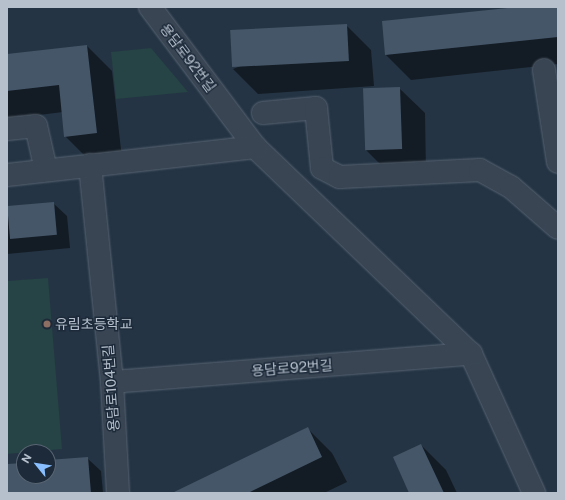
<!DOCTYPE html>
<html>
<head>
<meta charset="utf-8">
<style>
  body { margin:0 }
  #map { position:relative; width:565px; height:500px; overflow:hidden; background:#243444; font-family:"Public Sans","Noto Sans KR",sans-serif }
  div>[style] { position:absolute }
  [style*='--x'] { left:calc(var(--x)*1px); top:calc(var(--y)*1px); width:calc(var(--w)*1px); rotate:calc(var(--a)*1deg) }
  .green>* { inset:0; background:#264345 }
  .shadow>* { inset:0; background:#0007 }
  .building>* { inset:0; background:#455668; transform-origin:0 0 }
  .roads { filter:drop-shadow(0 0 1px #576371) drop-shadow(0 0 1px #576371) }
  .minor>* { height:22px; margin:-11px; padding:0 11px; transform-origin:11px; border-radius:11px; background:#394553 }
  .dots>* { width:11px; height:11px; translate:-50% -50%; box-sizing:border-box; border:2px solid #1d2a39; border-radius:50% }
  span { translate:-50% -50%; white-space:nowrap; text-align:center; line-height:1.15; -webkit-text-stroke:3px #1d2a39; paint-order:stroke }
  .street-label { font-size:14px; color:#b6c0cd }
  .poi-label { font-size:14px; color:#b6c0cd }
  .left { translate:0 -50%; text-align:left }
  .frame { position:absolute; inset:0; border:8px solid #b6c0cd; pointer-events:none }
  .north { position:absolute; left:16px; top:444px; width:40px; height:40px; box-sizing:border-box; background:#1d2a39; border:1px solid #5a6674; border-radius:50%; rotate:300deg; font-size:11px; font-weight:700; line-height:16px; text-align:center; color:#b6c0cd }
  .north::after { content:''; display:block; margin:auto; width:14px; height:18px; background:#89bfff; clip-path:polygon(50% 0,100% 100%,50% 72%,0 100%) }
</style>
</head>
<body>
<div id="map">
  <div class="green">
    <i style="clip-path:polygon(151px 48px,188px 92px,116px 99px,111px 52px)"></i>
    <i style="clip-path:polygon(48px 278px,62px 449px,7px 454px,7px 281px)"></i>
  </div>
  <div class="shadow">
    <i style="clip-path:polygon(527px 7px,558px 7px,558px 64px,411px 80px,386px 55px)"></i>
    <i style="clip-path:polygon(346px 25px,371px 50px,374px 86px,258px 94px,233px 69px)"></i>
    <i style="clip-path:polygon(87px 46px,112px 71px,122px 158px,90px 161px,65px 136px,63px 112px,7px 119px,7px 55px)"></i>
    <i style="clip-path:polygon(399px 88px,425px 113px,426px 174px,391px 175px,366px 150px)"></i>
    <i style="clip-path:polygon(53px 203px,67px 216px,70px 248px,7px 254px,7px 207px)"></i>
    <i style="clip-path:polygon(307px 428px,332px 453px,347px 482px,324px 493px,174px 493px)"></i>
    <i style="clip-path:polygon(421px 445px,446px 470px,457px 493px,410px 493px)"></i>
    <i style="clip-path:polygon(87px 458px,101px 471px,103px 493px,7px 493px,7px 465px,24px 464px,24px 476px,48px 476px,48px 461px)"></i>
  </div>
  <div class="building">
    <i style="clip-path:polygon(518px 7px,558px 7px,558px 37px,385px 55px,382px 21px)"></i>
    <i style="left:347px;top:24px;width:37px;height:117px;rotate:87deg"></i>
    <i style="clip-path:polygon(87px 45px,97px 133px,64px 137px,59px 85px,7px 91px,7px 54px)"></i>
    <i style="left:400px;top:87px;width:62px;height:37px;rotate:88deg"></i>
    <i style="left:54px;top:202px;width:33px;height:47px;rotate:85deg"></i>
    <i style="clip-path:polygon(308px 427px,322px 457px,248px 493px,172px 493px)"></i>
    <i style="clip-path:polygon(421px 444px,444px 493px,409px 493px,393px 457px)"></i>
    <i style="clip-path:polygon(88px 457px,91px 493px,7px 493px,7px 464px,24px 463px,24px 476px,48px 476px,48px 460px)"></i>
  </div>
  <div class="roads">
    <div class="minor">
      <i style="--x:150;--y:7;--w:175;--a:53.1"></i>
      <i style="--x:255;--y:147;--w:299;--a:43.8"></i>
      <i style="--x:471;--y:354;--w:153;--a:65.6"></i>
      <i style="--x:544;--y:70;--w:93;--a:81.3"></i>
      <i style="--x:263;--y:113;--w:53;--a:-5.4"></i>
      <i style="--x:316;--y:108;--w:60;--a:84.3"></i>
      <i style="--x:322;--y:168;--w:20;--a:27"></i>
      <i style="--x:340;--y:177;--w:140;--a:-2.9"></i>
      <i style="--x:480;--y:170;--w:35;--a:29"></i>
      <i style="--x:511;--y:187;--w:62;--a:41.1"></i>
      <i style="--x:7;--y:129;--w:29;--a:-6"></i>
      <i style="--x:36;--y:126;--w:45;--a:77.2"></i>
      <i style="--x:90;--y:165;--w:218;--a:84.2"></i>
      <i style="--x:112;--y:382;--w:111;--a:86.9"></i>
      <i style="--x:7;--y:175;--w:250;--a:-6.4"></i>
      <i style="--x:112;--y:382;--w:360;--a:-4.5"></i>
    </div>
  </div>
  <div class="dots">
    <i style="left:47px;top:324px;background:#8d6e63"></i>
  </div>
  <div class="street-label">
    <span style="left:188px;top:58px;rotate:53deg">용담로92번길</span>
    <span style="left:292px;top:368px;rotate:-4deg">용담로92번길</span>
    <span style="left:111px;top:388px;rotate:-94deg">용담로104번길</span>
  </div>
  <div class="poi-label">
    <span class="left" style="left:55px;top:324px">유림초등학교</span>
  </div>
  <div class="frame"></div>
  <div class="north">N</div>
</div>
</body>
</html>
